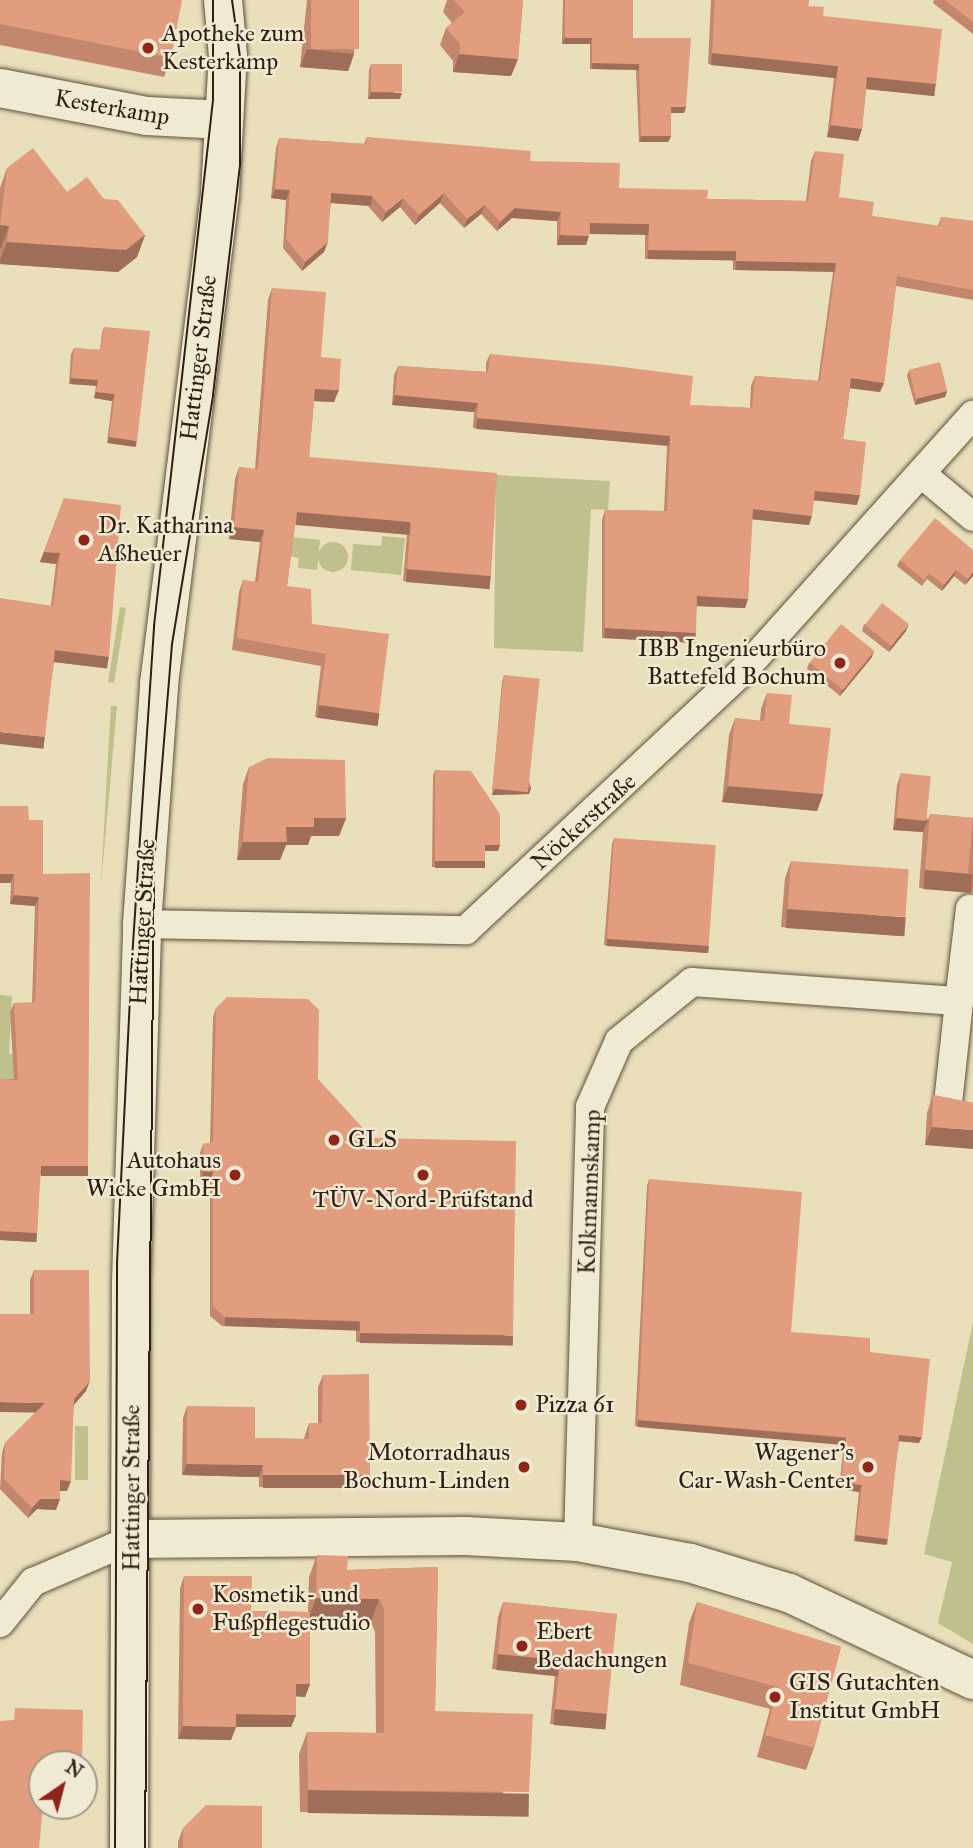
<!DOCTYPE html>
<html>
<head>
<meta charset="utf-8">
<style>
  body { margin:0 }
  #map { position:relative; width:973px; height:1848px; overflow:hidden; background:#e9dfbb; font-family:"IM FELL Great Primer",serif }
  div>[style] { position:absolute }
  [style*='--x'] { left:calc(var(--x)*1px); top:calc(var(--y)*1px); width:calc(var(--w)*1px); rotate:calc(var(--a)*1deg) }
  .green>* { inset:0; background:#bfc08b; transform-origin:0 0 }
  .round { border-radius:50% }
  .roads { filter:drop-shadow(0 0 2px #604f3e) drop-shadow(0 0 2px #604f3e) }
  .street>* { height:28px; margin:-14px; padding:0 14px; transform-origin:14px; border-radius:14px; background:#f1ead3 }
  .secondary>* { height:38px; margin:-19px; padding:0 19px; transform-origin:19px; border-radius:19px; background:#f1ead3 }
  .tram>* { height:2px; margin:-1px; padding:0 1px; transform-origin:1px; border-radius:1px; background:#321f14 }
  .wall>* { inset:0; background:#c2876d }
  .shaded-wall>* { inset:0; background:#9e6e59; transform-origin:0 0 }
  .building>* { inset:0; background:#e29d7f; transform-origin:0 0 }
  .dots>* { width:19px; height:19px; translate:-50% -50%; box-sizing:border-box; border:4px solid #f1ead3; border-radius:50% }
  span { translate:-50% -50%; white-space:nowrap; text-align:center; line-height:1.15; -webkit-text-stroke:5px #f1ead3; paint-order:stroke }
  .poi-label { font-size:24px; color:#321f14 }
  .left { translate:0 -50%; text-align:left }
  .right { translate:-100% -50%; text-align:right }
  .street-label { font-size:24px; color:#321f14 }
  .north { position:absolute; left:28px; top:1750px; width:70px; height:70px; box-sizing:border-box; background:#f1ead3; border:2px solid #a59987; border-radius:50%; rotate:35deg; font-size:19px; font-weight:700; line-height:28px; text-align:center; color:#321f14 }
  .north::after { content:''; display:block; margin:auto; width:24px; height:32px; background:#8f2418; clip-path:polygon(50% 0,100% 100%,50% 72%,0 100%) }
</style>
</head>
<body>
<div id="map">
  <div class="green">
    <i style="clip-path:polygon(496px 475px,610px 481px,608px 510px,591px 509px,583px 652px,494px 648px)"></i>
    <i style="clip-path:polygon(382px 536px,405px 538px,401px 575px,351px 570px,353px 544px,381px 546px)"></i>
    <i style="clip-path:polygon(291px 537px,320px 540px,317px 570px,298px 568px,299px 558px,289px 556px)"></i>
    <i class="round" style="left:318px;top:542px;width:30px;height:30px"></i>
    <i style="left:120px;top:607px;width:6px;height:76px;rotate:9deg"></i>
    <i style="clip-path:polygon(111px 706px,117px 706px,101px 885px,107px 773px)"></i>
    <i style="clip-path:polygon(0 995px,12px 996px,9px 1054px,32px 1055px,30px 1089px,0 1088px)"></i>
    <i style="clip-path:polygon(973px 1322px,973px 1644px,938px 1623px,952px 1562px,924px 1554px)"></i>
    <i style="left:75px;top:1426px;width:13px;height:54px"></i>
  </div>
  <div class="roads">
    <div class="street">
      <i style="--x:923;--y:475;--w:65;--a:40"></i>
      <i style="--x:142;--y:924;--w:324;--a:1.1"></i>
      <i style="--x:466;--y:930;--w:381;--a:-43.1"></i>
      <i style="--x:744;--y:670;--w:343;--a:-48.1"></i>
      <i style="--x:948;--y:1103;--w:103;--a:-83.8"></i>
      <i style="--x:578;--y:1542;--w:435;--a:-88.4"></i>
      <i style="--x:590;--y:1107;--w:72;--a:-66.3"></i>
      <i style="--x:619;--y:1041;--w:94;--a:-38.9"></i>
      <i style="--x:692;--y:982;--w:268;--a:4.1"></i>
      <i style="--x:959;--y:1001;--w:93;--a:-83.2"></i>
      <i style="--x:0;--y:1623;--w:53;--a:-51.2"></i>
      <i style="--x:33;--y:1582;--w:109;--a:-23.3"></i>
    </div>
    <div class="secondary">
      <i style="--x:0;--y:88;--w:150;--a:10.8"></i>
      <i style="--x:147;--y:116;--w:77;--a:3"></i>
      <i style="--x:133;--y:1539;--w:333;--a:-0.5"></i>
      <i style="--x:466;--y:1536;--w:112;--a:3.1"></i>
      <i style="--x:578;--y:1542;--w:114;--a:10.6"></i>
      <i style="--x:690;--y:1563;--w:103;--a:16.9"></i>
      <i style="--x:789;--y:1593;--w:204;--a:25.3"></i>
      <i style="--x:129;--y:1848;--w:565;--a:-89.8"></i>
      <i style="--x:131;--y:1283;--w:359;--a:-88.2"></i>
      <i style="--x:142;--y:924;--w:241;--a:-85.9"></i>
      <i style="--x:159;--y:684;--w:495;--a:-82.9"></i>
      <i style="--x:220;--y:193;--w:137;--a:-86.7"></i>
      <i style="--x:228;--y:56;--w:56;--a:-95.1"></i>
    </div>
  </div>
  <div class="tram">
    <i style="--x:115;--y:1848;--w:585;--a:-89.8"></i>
    <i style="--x:117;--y:1263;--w:289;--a:-87.2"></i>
    <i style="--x:131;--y:974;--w:349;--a:-86.2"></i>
    <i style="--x:154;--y:626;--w:529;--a:-83.6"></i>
    <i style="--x:213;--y:100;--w:100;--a:-90"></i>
    <i style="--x:145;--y:1848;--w:985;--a:-89.48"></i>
    <i style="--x:154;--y:863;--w:220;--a:-85.3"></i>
    <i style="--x:172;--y:644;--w:252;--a:-80.6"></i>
    <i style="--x:213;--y:395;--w:232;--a:-83.3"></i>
    <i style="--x:240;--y:165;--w:108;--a:-90"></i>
    <i style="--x:240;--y:57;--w:58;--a:-98"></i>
  </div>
  <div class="wall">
    <i style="clip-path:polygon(0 0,171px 58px,164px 77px,0 45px)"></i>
    <i style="clip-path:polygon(307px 0,359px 0,354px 54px,348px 71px,300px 67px)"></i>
    <i style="clip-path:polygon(447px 0,523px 0,518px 59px,511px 76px,453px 72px,453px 61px,440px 45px,446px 28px,452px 23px,443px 12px)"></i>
    <i style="clip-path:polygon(563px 0,633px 0,633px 38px,686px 107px,684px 113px,671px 113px,671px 136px,668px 142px,639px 142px,636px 70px,590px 69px,590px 44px,562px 44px)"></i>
    <i style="clip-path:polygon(711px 0,809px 0,808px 6px,823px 16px,936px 84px,932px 95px,866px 89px,862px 129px,858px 141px,827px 137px,834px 78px,708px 64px)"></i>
    <i style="clip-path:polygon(934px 0,973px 0,973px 34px,933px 3px)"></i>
    <i style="clip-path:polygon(371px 64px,400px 99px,368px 99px,369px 70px)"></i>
    <i style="clip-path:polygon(367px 137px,530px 161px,619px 188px,707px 199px,806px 201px,811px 161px,815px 151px,839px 197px,872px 216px,938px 226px,941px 217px,973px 221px,973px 300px,896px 286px,884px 383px,880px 392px,850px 388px,843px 439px,857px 505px,814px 500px,809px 525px,752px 519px,748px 599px,745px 608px,697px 606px,692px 643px,602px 638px,602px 520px,605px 510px,664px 511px,667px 446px,473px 428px,474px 412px,392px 405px,394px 375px,398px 366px,486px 372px,486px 363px,490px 354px,690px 405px,750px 408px,751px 386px,755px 376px,818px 381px,833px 272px,733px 270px,733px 260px,645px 259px,645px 234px,589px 233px,586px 245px,557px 245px,557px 221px,512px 218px,497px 231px,481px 214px,464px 228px,440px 203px,415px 225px,400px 207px,382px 222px,368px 206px,331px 203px,324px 252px,302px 271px,283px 248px,286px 200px,271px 198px,276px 148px,279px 138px,364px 144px)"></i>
    <i style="clip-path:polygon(7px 168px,67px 192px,104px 199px,145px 235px,137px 257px,118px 272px,0 264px,0 188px)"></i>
    <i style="clip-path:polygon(272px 288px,321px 357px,334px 402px,314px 401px,309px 457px,491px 576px,487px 588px,403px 581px,407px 534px,295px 524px,287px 586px,312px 624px,379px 713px,374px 725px,315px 717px,321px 666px,232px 650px,239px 592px,243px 580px,255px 582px,260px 542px,229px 539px,235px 479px,239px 467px,255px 469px,268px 300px)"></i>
    <i style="clip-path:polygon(104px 327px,135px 447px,107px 443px,112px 401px,94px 398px,96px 386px,69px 384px,71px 354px,74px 348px,100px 350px,102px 333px)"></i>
    <i style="clip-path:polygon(909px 370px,947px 391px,945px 397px,915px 405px,907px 376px)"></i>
    <i style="clip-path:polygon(64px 498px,109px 657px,105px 668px,54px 662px,41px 748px,51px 605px,56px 564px,40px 562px)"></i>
    <i style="clip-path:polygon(973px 550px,973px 576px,965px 585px,954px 576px,942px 591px,927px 579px,922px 586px,897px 566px,900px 560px)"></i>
    <i style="clip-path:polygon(864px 624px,906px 631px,889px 652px,862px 631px)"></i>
    <i style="clip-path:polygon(872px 657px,840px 696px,807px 669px,809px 663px)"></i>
    <i style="clip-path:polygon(504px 675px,531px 788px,529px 794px,492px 795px,502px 682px)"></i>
    <i style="clip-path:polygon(767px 693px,789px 724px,823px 794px,817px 811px,722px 802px,729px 735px,735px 718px,760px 721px,761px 709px)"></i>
    <i style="clip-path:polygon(249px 767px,346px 818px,339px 836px,311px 836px,308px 845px,286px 845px,280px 860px,237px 860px,243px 784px)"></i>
    <i style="clip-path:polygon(435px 770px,500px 845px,498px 851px,485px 851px,485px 861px,483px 867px,432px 867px,433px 776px)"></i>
    <i style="clip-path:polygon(901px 773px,928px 820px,930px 814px,973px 818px,973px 892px,919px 888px,923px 832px,893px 830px,897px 785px)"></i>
    <i style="clip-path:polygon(29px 820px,43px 874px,88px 1166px,85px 1175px,40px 1175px,37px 1233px,34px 1242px,0 1240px,0 1079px,14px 1079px,10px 1012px,14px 1003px,32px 1003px,35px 906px,10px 904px,11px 883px)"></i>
    <i style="clip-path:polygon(614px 838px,709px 947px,706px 953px,604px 945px,612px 844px)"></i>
    <i style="clip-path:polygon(791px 861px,899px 936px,781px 927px,785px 878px)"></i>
    <i style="clip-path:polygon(216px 1008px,318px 1079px,510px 1344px,356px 1342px,356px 1330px,222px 1326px,210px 1316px,210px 1181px,200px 1180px,200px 1153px,203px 1144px,210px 1143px,213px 1017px)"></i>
    <i style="clip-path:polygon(933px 1095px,973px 1103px,925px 1145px,927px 1113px)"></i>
    <i style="clip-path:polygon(649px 1179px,791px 1332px,870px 1352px,919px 1443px,899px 1441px,885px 1545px,854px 1541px,859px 1492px,839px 1489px,844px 1443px,635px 1426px,647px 1186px)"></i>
    <i style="clip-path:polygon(34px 1270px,86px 1391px,74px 1405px,67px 1491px,60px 1491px,56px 1510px,37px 1509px,28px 1518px,0 1489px,2px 1453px,5px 1443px,35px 1413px,30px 1314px,30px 1280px)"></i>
    <i style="clip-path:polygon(323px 1375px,366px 1487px,259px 1487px,259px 1477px,182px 1475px,183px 1418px,187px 1406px,255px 1438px,304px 1439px,305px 1435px,309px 1423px,318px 1423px,318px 1387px)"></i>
    <i style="clip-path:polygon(317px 1555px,347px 1570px,438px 1567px,435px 1711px,521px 1814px,300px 1812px,299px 1754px,307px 1732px,376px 1733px,375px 1632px,371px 1622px,310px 1620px,310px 1684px,305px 1697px,296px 1696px,296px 1715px,291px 1727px,236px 1727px,231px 1740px,178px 1739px,180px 1589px,184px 1576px,251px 1611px,308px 1612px,309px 1577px)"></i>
    <i style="clip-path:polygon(503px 1602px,617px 1614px,602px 1729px,550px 1724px,555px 1675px,492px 1669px,498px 1617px)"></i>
    <i style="clip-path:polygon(697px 1602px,841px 1647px,814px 1748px,806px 1770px,757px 1757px,770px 1709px,680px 1685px,689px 1623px)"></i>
    <i style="clip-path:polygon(183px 1828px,262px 1848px,178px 1848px,178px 1842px)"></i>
  </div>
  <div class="shaded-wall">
    <i style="clip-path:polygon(565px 38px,592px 38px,590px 44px,562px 44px)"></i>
    <i style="clip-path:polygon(307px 49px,354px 54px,348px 71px,300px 67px)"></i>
    <i style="left:712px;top:53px;width:127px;height:12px;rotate:6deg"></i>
    <i style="clip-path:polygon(459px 54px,518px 59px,511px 76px,453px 72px)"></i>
    <i style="left:592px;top:63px;width:47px;height:6px;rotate:1deg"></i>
    <i style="left:867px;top:77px;width:69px;height:12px;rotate:6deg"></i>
    <i style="clip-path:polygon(371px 92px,402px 93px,400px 99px,368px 99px)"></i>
    <i style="clip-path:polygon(671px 107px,686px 107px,684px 113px,669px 113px)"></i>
    <i style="clip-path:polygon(831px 125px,862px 129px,858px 141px,827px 137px)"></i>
    <i style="clip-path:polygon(641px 136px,671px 136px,668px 142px,639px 142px)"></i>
    <i style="clip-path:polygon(275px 189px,290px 190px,286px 200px,271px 198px)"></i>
    <i style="left:331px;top:193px;width:41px;height:10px;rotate:4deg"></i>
    <i style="clip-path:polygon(444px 193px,440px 203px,415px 225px,419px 215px)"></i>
    <i style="clip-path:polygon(403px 198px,400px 207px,382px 222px,386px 212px)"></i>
    <i style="clip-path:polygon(485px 205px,481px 214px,464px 228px,467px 219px)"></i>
    <i style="clip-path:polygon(515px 208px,561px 212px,557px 221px,512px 218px,497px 231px,500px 222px)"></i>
    <i style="left:590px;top:223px;width:59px;height:11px;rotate:1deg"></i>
    <i style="clip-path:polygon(0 225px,9px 226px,1px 248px,0 248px)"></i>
    <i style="clip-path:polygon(145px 235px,137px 257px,118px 272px,0 264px,0 260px,7px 242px)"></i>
    <i style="clip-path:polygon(560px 235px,589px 236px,586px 245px,557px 245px)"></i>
    <i style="clip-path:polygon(328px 242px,324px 252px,302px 271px,305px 262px)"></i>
    <i style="left:648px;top:250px;width:88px;height:9px;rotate:1deg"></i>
    <i style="left:736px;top:261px;width:100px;height:9px;rotate:1deg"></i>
    <i style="left:71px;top:378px;width:27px;height:6px;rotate:4deg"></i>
    <i style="clip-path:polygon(851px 378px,884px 383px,880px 392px,848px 388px)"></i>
    <i style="clip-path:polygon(315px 389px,339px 390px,334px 402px,311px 401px)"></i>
    <i style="clip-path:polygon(947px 391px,945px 397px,915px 405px,917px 399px)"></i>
    <i style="clip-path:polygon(96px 392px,115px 394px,112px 401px,94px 398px)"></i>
    <i style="clip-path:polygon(395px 395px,478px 403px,474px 412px,392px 405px)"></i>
    <i style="left:477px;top:418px;width:194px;height:11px;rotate:5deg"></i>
    <i style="left:109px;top:437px;width:28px;height:6px;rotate:8deg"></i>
    <i style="clip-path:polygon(815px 491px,860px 495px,857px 505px,811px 500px)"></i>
    <i style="clip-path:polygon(753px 509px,812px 516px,809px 525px,749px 519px)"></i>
    <i style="left:297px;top:512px;width:114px;height:13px;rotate:5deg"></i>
    <i style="clip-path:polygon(234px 527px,264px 530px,260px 542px,229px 539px)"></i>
    <i style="clip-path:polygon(44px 552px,60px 553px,56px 564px,40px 562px)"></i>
    <i style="left:407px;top:569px;width:84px;height:13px;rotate:5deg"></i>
    <i style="clip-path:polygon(956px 570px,954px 576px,942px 591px,944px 585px)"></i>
    <i style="clip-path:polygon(973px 572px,973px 576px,965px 585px,968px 579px)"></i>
    <i style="clip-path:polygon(697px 596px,748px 599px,745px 608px,694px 606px)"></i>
    <i style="clip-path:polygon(909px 624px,906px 631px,889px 652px,891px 646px)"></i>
    <i style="left:605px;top:628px;width:91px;height:10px;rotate:3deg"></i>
    <i style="left:55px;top:650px;width:54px;height:12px;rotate:7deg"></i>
    <i style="clip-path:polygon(874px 651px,872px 657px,840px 696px,842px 690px)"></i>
    <i style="left:319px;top:705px;width:61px;height:13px;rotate:8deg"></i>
    <i style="left:0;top:732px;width:45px;height:12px;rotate:6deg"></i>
    <i style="clip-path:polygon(728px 786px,823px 794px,817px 811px,722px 802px)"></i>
    <i style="clip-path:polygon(531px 788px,529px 794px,492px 795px,495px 789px)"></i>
    <i style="clip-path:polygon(314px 818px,346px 818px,339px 836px,311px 836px,308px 845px,286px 845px,280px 860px,237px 860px,243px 842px)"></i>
    <i style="clip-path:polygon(897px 818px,928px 820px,923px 832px,893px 830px)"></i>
    <i style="clip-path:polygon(485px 845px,500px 845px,498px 851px,483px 851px)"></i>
    <i style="left:435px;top:861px;width:50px;height:7px"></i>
    <i style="left:925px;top:870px;width:48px;height:19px;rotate:5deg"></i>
    <i style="clip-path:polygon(0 874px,14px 874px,11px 883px,0 883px)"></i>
    <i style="clip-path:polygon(14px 895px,39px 897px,35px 906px,10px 904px)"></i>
    <i style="left:787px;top:909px;width:119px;height:19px;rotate:4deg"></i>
    <i style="left:607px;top:939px;width:102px;height:7px;rotate:4deg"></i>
    <i style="clip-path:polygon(932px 1127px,973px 1130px,973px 1149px,925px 1145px)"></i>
    <i style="left:41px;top:1166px;width:47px;height:10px"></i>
    <i style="clip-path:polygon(204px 1171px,213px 1172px,210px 1181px,200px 1180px)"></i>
    <i style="left:0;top:1231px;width:37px;height:9px;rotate:3deg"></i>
    <i style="left:225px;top:1317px;width:135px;height:9px;rotate:2deg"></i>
    <i style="left:360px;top:1333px;width:153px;height:10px;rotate:1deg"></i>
    <i style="clip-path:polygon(90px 1381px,86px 1391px,70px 1409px,74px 1399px)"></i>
    <i style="left:0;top:1402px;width:45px;height:10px;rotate:1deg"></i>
    <i style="left:638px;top:1420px;width:209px;height:7px;rotate:5deg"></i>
    <i style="clip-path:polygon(899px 1435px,922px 1437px,919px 1443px,897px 1441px)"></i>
    <i style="clip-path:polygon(187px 1464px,263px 1465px,259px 1477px,182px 1475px)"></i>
    <i style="left:263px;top:1475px;width:107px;height:13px"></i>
    <i style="clip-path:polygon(60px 1480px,71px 1481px,67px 1491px,56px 1491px)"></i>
    <i style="clip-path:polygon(841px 1483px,862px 1485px,859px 1492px,839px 1489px)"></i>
    <i style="clip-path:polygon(40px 1499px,60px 1499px,56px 1510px,37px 1509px,28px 1518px,32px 1508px)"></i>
    <i style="left:856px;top:1535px;width:32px;height:6px;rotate:7deg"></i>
    <i style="clip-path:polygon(316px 1598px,379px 1599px,371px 1622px,308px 1620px)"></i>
    <i style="left:498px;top:1654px;width:62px;height:16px;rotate:6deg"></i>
    <i style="clip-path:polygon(296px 1684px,310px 1684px,305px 1697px,291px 1696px)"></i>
    <i style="left:555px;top:1709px;width:52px;height:16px;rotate:5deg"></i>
    <i style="clip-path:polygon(236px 1714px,296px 1715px,291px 1727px,231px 1727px)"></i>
    <i style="clip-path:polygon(183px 1726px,236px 1727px,231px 1740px,178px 1739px)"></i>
    <i style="left:308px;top:1790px;width:221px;height:23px;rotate:1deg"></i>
  </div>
  <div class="building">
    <i style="clip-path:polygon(0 0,182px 0,171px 58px,0 24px)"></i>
    <i style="left:311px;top:0;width:48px;height:49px"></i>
    <i style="clip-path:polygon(454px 0,523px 0,518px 59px,459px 54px,460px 44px,446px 28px,465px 12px)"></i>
    <i style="clip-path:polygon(565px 0,633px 0,633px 38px,691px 38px,686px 107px,671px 107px,671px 136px,641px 136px,639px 64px,592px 63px,592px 38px,565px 38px)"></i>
    <i style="clip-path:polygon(715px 0,809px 0,808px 6px,824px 7px,823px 16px,942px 29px,936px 84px,867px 77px,862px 129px,831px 125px,838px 66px,712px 53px)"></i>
    <i style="clip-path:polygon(945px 0,973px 0,973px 22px)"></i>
    <i style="left:371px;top:64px;width:31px;height:28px"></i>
    <i style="clip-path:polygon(367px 137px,531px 151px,530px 161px,620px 163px,619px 188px,708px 190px,707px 199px,808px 201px,815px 151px,844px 154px,839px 197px,874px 202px,872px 216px,940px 226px,941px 217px,973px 221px,973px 290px,897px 276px,884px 383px,851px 378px,843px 439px,866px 442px,860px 495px,815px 491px,812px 516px,753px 509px,748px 599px,697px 596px,696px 633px,605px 628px,605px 510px,667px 511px,670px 436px,477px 418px,478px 403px,395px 395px,398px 366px,488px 372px,490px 354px,615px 366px,693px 376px,690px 405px,752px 408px,755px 376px,820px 381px,836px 263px,736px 261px,736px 251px,648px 250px,649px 224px,590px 223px,589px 236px,560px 235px,561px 212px,515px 208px,500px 222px,485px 205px,467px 219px,444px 193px,419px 215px,403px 198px,386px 212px,372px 196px,331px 193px,328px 242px,305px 262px,286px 239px,290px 190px,275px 189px,279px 138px,366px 144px)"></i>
    <i style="clip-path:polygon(33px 148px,67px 192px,87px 177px,104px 199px,118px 200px,145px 235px,126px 250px,7px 242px,9px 226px,0 225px,7px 168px)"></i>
    <i style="clip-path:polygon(272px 288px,326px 292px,321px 357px,341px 359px,339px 390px,315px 389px,309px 457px,497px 473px,491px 576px,407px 569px,411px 522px,297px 512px,287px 586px,311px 589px,312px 624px,389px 634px,379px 713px,319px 705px,326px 654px,237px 638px,243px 580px,258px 582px,264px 530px,234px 527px,239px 467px,258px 469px)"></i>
    <i style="clip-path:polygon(104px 327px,150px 331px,137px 441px,109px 437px,115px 394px,96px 392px,98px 380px,71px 378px,74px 348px,101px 350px)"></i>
    <i style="left:940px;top:362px;width:30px;height:32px;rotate:76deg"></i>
    <i style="clip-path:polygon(64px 498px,121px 505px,109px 657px,55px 650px,45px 737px,0 732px,0 598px,53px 606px,60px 553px,44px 552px)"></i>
    <i style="clip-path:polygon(935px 518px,973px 550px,973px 572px,968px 579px,956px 570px,944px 585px,929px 573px,924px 580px,900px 560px)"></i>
    <i style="left:882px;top:603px;width:34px;height:28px;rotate:38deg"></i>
    <i style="left:841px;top:624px;width:43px;height:50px;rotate:39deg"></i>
    <i style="left:504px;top:675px;width:36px;height:114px;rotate:6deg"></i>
    <i style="clip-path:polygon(767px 693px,792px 695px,789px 724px,831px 728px,823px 794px,728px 786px,735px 718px,764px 721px)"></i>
    <i style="clip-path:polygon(268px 758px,345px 760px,346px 818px,314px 818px,314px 827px,286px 827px,287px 842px,243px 842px,249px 767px)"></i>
    <i style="clip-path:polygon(435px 770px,471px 771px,500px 814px,500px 845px,485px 845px,485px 861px,435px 861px)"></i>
    <i style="left:901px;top:773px;width:30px;height:45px;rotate:6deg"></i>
    <i style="clip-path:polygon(0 806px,28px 806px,29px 820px,43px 820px,43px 874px,90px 873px,88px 1166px,41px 1166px,37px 1233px,0 1231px,0 1079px,18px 1080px,14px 1003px,35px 1002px,39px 897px,14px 895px,14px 874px,0 874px)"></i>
    <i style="left:930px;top:814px;width:43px;height:56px;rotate:5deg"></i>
    <i style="left:614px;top:838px;width:102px;height:101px;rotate:4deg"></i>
    <i style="left:791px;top:861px;width:118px;height:48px;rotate:4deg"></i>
    <i style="clip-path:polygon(227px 997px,308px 999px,319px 1010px,318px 1079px,372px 1138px,516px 1141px,513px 1335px,360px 1333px,360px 1321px,225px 1317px,213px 1307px,213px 1172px,204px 1171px,203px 1144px,213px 1142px,216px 1008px)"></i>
    <i style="clip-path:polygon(933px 1095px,973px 1103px,973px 1130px,932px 1127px)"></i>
    <i style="clip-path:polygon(649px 1179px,802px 1192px,791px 1332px,870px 1338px,870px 1352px,930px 1359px,922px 1437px,899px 1435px,888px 1539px,856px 1535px,862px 1485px,841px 1483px,846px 1437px,638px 1420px)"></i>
    <i style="clip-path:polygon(34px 1270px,89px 1270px,90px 1381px,74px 1399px,71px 1481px,60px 1480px,60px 1499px,40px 1499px,32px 1508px,4px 1479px,5px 1443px,45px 1403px,0 1402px,0 1314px,34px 1314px)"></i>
    <i style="clip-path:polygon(369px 1374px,370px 1475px,263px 1475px,263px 1465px,187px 1464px,187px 1406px,255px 1407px,255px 1438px,309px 1439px,309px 1423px,322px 1423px,323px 1375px)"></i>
    <i style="clip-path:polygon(317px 1555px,348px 1556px,347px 1570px,438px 1567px,435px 1711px,533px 1714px,529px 1792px,308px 1790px,307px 1732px,384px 1733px,384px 1609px,379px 1599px,316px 1598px)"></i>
    <i style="clip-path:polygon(184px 1576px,252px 1576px,251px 1611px,310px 1612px,310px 1684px,296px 1684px,296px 1715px,236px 1714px,236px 1727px,183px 1726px)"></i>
    <i style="clip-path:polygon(503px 1602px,617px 1614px,607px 1714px,555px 1709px,560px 1660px,498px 1654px)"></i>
    <i style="clip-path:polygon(697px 1602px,841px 1647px,814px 1748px,765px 1735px,778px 1687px,688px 1663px)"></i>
    <i style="clip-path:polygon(15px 1708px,83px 1710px,82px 1764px,42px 1764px,42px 1806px,43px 1806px,39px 1848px,0 1848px,0 1721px,14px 1720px)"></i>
    <i style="clip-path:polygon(206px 1805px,262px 1806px,262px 1848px,183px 1848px,183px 1828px)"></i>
  </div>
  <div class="dots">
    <i style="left:148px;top:48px;background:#8f2418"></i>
    <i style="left:84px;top:540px;background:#8f2418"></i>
    <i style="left:840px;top:663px;background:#8f2418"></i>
    <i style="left:334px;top:1140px;background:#8f2418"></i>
    <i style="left:235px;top:1175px;background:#8f2418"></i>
    <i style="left:423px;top:1175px;background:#8f2418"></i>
    <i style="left:521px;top:1405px;background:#8f2418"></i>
    <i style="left:524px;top:1467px;background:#8f2418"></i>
    <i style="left:868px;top:1467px;background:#8f2418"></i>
    <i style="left:198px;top:1609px;background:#8f2418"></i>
    <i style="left:522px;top:1646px;background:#8f2418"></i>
    <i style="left:775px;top:1697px;background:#8f2418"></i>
  </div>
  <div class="poi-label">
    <span class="left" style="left:162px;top:48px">Apotheke zum<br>Kesterkamp</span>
    <span class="left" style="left:98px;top:540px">Dr. Katharina<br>Aßheuer</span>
    <span class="right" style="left:826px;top:663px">IBB Ingenieurbüro<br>Battefeld Bochum</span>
    <span class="left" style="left:348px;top:1140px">GLS</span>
    <span class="right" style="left:221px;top:1175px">Autohaus<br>Wicke GmbH</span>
    <span style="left:423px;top:1200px">TÜV-Nord-Prüfstand</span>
    <span class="left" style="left:535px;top:1405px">Pizza 61</span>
    <span class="right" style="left:510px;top:1467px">Motorradhaus<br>Bochum-Linden</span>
    <span class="right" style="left:854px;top:1467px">Wagener's<br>Car-Wash-Center</span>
    <span class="left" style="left:212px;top:1609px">Kosmetik- und<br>Fußpflegestudio</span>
    <span class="left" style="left:536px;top:1646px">Ebert<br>Bedachungen</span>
    <span class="left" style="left:789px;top:1697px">GIS Gutachten<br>Institut GmbH</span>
  </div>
  <div class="street-label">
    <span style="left:112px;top:108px;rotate:10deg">Kesterkamp</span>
    <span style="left:199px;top:358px;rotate:-83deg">Hattinger Straße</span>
    <span style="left:584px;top:822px;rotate:-42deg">Nöckerstraße</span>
    <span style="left:143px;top:922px;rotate:-87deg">Hattinger Straße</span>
    <span style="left:590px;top:1192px;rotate:-88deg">Kolkmannskamp</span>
    <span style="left:132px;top:1488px;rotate:-90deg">Hattinger Straße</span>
  </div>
  <div class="north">N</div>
</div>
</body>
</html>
